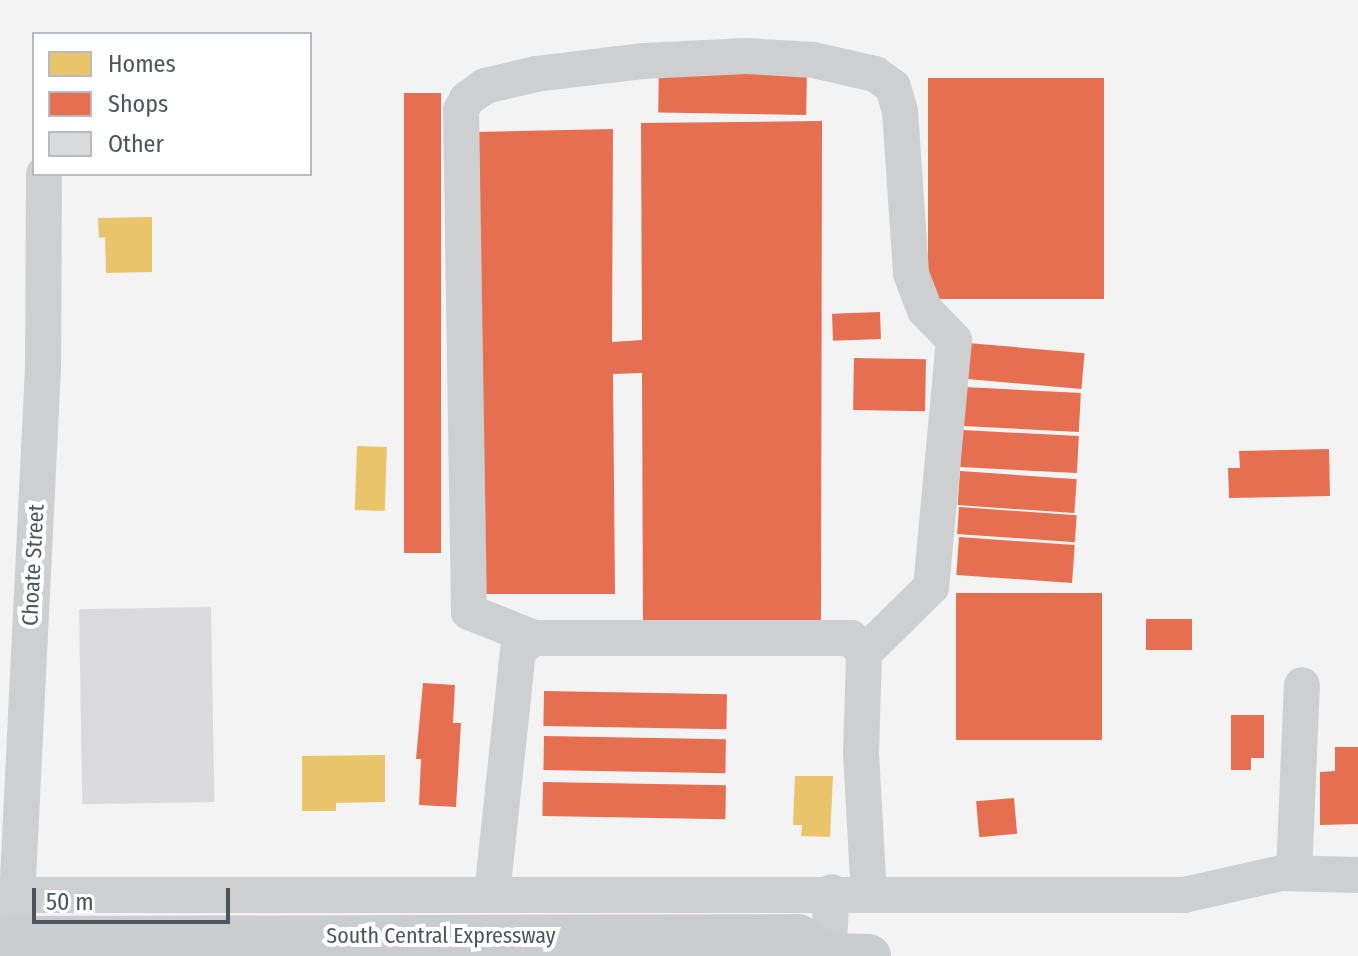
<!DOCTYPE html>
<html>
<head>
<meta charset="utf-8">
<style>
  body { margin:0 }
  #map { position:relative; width:1358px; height:956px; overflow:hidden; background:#f4f3f3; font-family:"Fira Sans Condensed",sans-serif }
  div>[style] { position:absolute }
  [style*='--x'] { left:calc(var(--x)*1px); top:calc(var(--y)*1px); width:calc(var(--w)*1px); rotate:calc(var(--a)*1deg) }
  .homes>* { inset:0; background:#e9c46a; transform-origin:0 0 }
  .shops>* { inset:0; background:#e76f51; transform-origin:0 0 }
  .building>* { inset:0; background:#dadadc; transform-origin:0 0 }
  .minor>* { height:36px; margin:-18px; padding:0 18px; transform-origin:18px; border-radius:18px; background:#cdcfd1 }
  .major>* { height:44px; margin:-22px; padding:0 22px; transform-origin:22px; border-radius:22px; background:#cacdce }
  span { translate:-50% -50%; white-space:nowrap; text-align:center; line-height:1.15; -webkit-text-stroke:8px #fff; paint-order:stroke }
  .street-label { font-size:22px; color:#4c555e }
  .legend { position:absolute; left:32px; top:32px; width:280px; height:144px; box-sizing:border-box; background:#fff; border:2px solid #b7bbbf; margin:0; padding:10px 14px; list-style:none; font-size:24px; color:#4c555e }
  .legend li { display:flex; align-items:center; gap:16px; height:40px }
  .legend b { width:40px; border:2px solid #b7bbbf }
  .scale { position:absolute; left:32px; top:888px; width:198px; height:36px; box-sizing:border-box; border:4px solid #4c555e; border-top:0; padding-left:10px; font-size:24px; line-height:28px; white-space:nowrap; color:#4c555e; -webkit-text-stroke:6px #fff; paint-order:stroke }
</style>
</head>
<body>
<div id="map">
  <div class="homes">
    <i style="clip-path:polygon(152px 217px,152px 272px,106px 273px,105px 237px,99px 238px,98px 218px)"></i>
    <i style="left:357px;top:446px;width:30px;height:64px;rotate:2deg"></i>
    <i style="clip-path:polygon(385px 755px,385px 802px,336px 803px,336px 811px,302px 811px,302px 756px)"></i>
    <i style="clip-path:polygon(795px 776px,833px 776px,830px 837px,801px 836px,802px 825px,793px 825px)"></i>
  </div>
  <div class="shops">
    <i style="left:807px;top:66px;width:49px;height:148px;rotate:91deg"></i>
    <i style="left:1104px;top:78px;width:221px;height:176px;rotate:90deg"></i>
    <i style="left:404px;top:93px;width:37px;height:460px"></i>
    <i style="clip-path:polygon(822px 121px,821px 631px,643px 631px,642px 373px,613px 374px,615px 594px,482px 594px,475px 132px,613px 129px,612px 342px,642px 340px,641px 123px)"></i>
    <i style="left:880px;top:312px;width:27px;height:48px;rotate:88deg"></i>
    <i style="left:968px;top:343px;width:117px;height:36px;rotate:5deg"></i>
    <i style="left:854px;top:358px;width:72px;height:52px;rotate:1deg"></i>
    <i style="left:965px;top:387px;width:116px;height:39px;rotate:3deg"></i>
    <i style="left:962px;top:430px;width:117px;height:37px;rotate:3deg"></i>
    <i style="clip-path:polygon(1329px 449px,1330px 496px,1229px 498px,1228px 468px,1240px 468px,1239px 451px)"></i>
    <i style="left:960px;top:471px;width:117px;height:34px;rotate:4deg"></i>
    <i style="left:959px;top:507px;width:118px;height:27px;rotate:4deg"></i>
    <i style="left:959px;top:537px;width:116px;height:38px;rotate:4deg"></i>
    <i style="left:956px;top:593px;width:146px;height:147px"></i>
    <i style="left:1192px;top:619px;width:31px;height:46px;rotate:90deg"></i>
    <i style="clip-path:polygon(423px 683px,455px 685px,453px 723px,461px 723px,456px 807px,419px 805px,421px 759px,416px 759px)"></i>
    <i style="left:544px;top:691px;width:183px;height:35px;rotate:1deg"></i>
    <i style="clip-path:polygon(1231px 715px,1264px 715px,1264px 758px,1251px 758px,1251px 770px,1231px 770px)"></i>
    <i style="left:544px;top:736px;width:182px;height:34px;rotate:1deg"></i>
    <i style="clip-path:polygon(1335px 747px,1358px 747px,1358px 824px,1320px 825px,1320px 772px,1335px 771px)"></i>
    <i style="left:543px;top:782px;width:183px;height:34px;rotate:1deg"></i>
    <i style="left:1014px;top:798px;width:36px;height:38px;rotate:85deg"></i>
  </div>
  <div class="building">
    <i style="left:211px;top:607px;width:195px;height:132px;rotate:89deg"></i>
  </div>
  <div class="minor">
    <i style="--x:534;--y:638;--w:70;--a:-158.2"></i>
    <i style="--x:469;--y:612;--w:502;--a:-90.91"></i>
    <i style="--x:461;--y:110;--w:13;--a:-61"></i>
    <i style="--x:467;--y:99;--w:22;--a:-36"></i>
    <i style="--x:485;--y:86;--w:52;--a:-13.2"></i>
    <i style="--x:536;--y:74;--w:109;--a:-6.9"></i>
    <i style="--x:644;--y:61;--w:102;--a:-2.8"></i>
    <i style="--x:746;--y:56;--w:67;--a:3.4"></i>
    <i style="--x:813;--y:60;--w:64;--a:12.7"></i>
    <i style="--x:875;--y:74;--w:22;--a:36"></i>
    <i style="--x:893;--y:87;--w:25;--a:74"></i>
    <i style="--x:900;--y:111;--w:163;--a:86.1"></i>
    <i style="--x:911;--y:274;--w:39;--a:69"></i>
    <i style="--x:925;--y:310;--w:42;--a:46"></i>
    <i style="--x:954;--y:340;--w:248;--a:95.3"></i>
    <i style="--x:931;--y:587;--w:94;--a:135.4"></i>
    <i style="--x:1294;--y:873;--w:188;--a:-87.6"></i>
    <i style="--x:492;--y:894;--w:245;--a:-83.9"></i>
    <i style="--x:518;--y:650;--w:20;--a:-37"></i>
    <i style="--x:534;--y:638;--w:317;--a:0"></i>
    <i style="--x:851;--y:638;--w:20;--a:49"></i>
    <i style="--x:864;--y:653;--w:100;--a:91.7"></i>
    <i style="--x:861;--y:753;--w:141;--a:86.8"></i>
    <i style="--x:16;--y:895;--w:1168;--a:0"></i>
    <i style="--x:1184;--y:895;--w:100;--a:-12.7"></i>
    <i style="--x:1282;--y:873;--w:76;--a:1.5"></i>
    <i style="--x:16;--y:920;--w:553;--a:-87.2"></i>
    <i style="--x:43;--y:368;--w:194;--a:-89.7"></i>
    <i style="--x:828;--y:956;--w:64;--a:-86.4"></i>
  </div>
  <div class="major">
    <i style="--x:0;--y:938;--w:798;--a:-0.14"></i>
    <i style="--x:798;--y:936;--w:36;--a:32"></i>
    <i style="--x:828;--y:955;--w:41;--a:1.4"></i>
  </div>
  <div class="street-label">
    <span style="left:33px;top:565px;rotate:-87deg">Choate Street</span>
    <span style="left:441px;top:936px">South Central Expressway</span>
  </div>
  <ul class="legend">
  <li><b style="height:22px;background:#e9c46a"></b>Homes</li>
  <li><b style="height:22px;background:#e76f51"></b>Shops</li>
  <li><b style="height:22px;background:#dadadc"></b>Other</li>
  </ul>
  <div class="scale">50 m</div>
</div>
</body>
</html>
